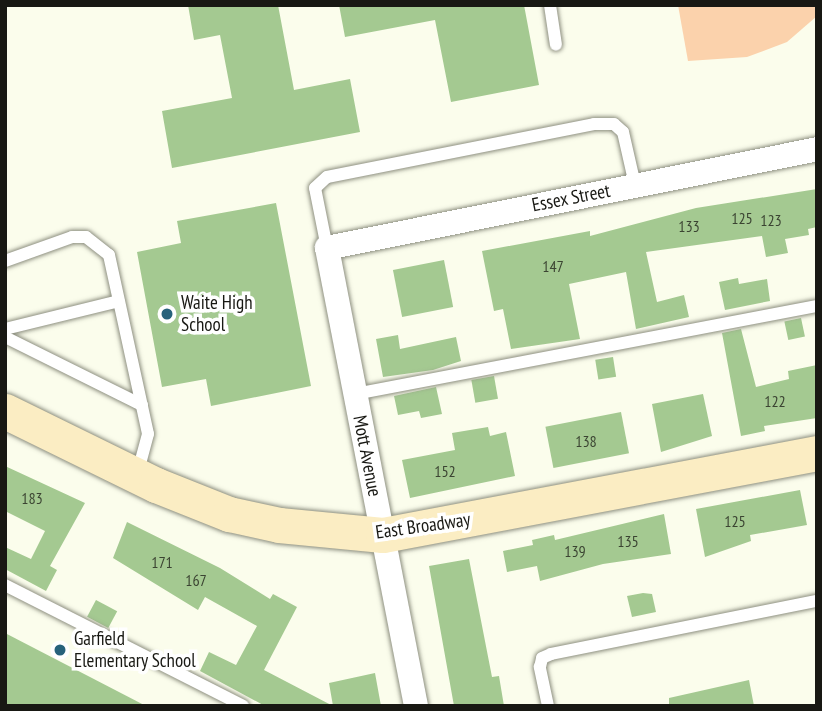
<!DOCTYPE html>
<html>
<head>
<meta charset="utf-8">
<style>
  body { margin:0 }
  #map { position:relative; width:822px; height:711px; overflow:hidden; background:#fbfdec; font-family:"PT Sans Narrow",sans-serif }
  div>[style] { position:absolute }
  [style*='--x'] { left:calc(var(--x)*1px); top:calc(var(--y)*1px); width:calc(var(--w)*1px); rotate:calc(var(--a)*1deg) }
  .green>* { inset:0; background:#fbd2ac }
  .building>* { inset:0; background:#a4c991; transform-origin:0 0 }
  .roads { filter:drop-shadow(0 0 2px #8e9081) drop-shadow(0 0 2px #8e9081) }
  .lane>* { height:12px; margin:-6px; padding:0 6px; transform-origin:6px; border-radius:6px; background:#fff }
  .street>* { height:24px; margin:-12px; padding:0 12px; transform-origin:12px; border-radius:12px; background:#fff }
  .secondary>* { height:35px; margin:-17.5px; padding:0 17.5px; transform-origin:17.5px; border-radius:17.5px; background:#fbedc3 }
  .dots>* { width:19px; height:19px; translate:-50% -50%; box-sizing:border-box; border:4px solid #fff; border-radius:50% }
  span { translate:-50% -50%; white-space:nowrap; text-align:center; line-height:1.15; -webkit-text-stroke:7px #fff; paint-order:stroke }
  .number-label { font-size:16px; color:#3b4432 }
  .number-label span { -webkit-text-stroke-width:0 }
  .street-label { font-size:19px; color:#181813 }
  .poi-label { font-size:19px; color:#181813 }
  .left { translate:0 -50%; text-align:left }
  .frame { position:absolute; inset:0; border:7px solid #181813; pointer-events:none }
</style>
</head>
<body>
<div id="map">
  <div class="green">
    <i style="clip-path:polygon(678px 5px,817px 5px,817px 16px,787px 42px,747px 57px,688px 61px)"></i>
  </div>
  <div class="building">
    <i style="clip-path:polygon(188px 5px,278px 5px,294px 90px,350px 79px,360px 132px,172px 168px,162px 111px,232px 98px,220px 35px,194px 40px)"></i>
    <i style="clip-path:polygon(339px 5px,524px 5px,539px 85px,451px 102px,435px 20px,345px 37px)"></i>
    <i style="clip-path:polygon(817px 189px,817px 227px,808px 229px,809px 235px,785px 239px,788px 253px,766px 257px,762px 236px,646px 252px,657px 302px,684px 295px,689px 317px,636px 329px,626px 272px,569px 284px,580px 339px,511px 349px,503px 309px,494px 311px,482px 251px,590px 231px,590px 236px,696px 208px)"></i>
    <i style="clip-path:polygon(276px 203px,311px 386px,211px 406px,206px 379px,162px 387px,137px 252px,181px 243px,177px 221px)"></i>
    <i style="left:444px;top:260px;width:48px;height:52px;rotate:79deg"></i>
    <i style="clip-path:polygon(738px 278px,739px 284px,767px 279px,770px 301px,725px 310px,719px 282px)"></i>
    <i style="left:801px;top:318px;width:19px;height:17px;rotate:78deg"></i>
    <i style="clip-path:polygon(741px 329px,756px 387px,789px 379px,788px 371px,817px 365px,817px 418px,764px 426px,765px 431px,741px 436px,722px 333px)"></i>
    <i style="clip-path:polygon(398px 335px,400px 349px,456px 337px,461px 361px,433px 370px,383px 377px,376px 339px)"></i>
    <i style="left:613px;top:357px;width:20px;height:18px;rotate:81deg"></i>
    <i style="left:494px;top:376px;width:23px;height:23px;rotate:80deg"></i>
    <i style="clip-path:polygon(436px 387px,442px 414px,421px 418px,419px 411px,398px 415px,394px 396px)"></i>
    <i style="clip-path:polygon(703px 394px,712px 436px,661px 452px,652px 404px)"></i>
    <i style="left:621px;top:412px;width:42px;height:77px;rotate:79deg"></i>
    <i style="clip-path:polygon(488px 427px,490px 436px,506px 432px,515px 476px,410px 498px,402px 460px,455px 450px,452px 433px)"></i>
    <i style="clip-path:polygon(5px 466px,85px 503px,50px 566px,57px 570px,46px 591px,5px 569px,5px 547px,31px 559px,45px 531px,5px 511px)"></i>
    <i style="clip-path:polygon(800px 490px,807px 525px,750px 535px,751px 541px,705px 557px,696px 509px)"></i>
    <i style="clip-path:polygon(664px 514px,671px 554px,603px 564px,540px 581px,537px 566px,507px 572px,503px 551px,533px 545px,532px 540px,554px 535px,555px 540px)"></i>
    <i style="clip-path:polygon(127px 522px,220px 568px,270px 599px,273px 594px,297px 607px,264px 670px,333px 706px,329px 683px,375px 673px,381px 706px,265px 706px,200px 671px,209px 652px,236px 665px,257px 626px,205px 597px,198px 610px,113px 558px)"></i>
    <i style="clip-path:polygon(469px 559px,492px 677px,499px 676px,504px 706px,454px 706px,429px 566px)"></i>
    <i style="clip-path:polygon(643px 593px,652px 594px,656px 612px,632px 617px,627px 596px)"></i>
    <i style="left:96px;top:600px;width:24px;height:19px;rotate:28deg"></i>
    <i style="clip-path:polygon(5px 633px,146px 706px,5px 706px)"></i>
    <i style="clip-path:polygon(749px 680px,754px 706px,669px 706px,669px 698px)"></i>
  </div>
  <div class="roads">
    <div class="lane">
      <i style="--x:550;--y:5;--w:40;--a:81.5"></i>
      <i style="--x:327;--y:248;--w:61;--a:-101.3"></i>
      <i style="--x:315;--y:188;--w:16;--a:-43"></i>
      <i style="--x:327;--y:177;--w:272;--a:-11.2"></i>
      <i style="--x:594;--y:124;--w:20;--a:0"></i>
      <i style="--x:614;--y:124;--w:12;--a:42"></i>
      <i style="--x:623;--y:132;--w:54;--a:77.2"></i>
      <i style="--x:5;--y:261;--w:71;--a:-19.7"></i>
      <i style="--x:72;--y:237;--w:14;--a:0"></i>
      <i style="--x:86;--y:237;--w:29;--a:38"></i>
      <i style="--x:109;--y:255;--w:183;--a:77.7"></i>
      <i style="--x:148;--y:434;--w:39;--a:105"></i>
      <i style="--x:5;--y:329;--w:117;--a:-13.8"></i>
      <i style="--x:5;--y:337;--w:153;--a:26.4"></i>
      <i style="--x:355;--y:394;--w:470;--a:-10.8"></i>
      <i style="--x:5;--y:585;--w:267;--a:26.9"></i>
      <i style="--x:548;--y:706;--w:40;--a:-102"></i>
      <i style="--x:540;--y:667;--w:9;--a:-77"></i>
      <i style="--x:542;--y:658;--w:10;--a:-24"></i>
      <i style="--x:551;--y:654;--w:271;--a:-11.3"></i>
    </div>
    <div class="street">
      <i style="--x:416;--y:706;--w:467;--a:-101"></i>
      <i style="--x:327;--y:248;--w:500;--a:-11.4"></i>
    </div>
    <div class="secondary">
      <i style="--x:5;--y:411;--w:168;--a:26.1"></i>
      <i style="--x:156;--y:485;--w:79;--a:21.7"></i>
      <i style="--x:229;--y:514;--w:51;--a:12.4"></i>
      <i style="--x:279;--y:525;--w:104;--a:5.5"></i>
      <i style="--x:383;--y:535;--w:442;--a:-10.7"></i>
    </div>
  </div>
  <div class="dots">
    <i style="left:167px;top:314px;background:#27627b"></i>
    <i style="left:60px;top:650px;background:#27627b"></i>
  </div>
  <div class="number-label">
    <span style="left:742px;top:218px">125</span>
    <span style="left:771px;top:220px">123</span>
    <span style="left:689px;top:226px">133</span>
    <span style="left:553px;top:266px">147</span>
    <span style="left:775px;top:401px">122</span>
    <span style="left:586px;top:441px">138</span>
    <span style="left:445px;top:471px">152</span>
    <span style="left:32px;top:498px">183</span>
    <span style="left:735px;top:521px">125</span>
    <span style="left:628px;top:541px">135</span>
    <span style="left:575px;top:551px">139</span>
    <span style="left:162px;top:562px">171</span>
    <span style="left:196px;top:580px">167</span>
  </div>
  <div class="street-label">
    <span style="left:571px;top:198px;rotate:-11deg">Essex Street</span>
    <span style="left:367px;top:456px;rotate:79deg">Mott Avenue</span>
    <span style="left:423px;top:526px;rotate:-8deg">East Broadway</span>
  </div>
  <div class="poi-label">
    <span class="left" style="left:181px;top:314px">Waite High<br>School</span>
    <span class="left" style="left:74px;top:650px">Garfield<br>Elementary School</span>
  </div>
  <div class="frame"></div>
</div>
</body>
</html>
